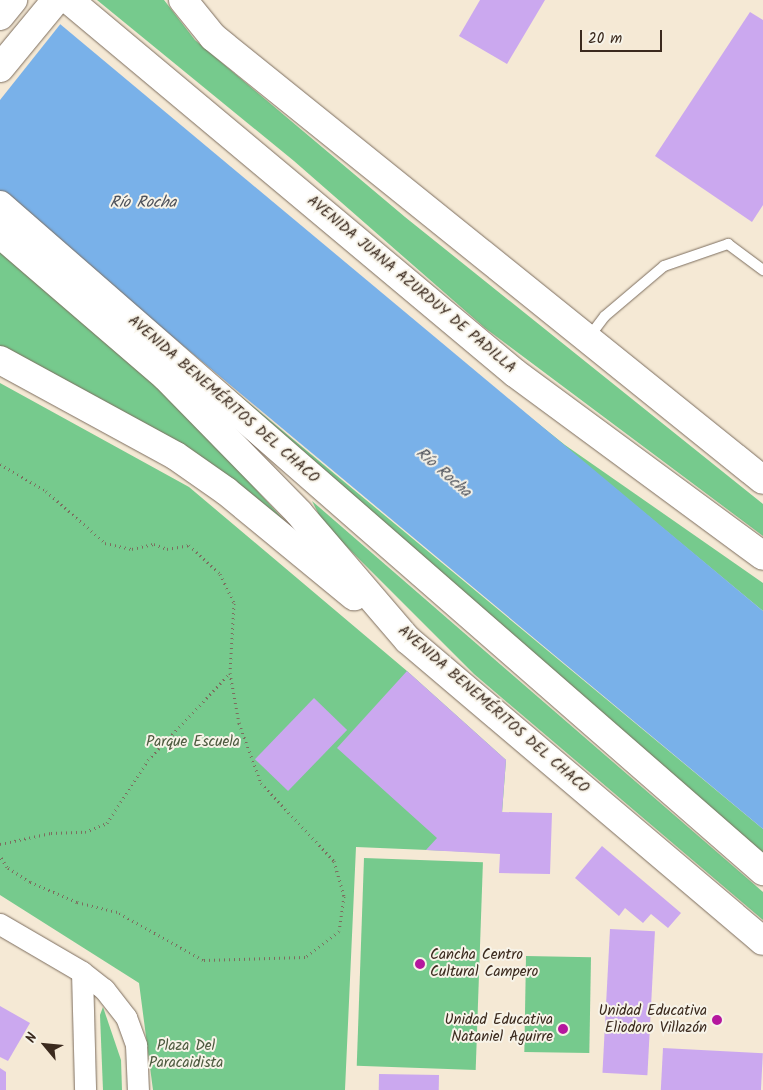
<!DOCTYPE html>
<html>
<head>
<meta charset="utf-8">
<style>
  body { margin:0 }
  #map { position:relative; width:763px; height:1090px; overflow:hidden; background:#f5e9d5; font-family:Kalam,sans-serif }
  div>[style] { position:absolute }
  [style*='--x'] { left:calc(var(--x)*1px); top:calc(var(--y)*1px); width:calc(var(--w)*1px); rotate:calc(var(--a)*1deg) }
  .green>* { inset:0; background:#76ca8d; transform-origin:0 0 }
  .water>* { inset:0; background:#79b1e9 }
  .pier>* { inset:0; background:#f5e9d5 }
  .building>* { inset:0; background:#cba8ef; transform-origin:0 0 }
  .path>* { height:3px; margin-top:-1.5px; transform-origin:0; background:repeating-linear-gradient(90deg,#7c6d5e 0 1px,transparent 0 5px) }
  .roads { filter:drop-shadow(0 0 1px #7c6d5e) drop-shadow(0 0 1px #7c6d5e) }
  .service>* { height:10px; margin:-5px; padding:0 5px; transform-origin:5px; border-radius:5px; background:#fff }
  .minor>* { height:21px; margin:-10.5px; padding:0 10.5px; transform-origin:10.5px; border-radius:10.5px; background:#fff }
  .primary>* { height:28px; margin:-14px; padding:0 14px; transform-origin:14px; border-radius:14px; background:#fff }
  .dots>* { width:14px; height:14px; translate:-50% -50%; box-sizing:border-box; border:2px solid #f7f3e8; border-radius:50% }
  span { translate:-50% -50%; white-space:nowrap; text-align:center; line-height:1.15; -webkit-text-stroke:4px #f7f3e8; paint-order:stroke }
  .street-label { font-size:15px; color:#3b2a1e }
  .park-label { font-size:15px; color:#4d5a3f }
  .poi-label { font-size:15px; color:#3b2a1e }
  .left { translate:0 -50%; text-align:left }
  .right { translate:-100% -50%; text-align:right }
  .water-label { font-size:16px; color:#4e525b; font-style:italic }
  .north { position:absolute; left:20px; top:1020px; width:50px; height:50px; -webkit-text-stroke:4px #f7f3e8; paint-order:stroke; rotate:298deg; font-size:14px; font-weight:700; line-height:20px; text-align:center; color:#3b2a1e }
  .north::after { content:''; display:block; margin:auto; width:18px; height:22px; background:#3b2a1e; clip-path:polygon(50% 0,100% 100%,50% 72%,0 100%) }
  .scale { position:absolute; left:580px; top:30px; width:82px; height:22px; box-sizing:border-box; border:2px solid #3b2a1e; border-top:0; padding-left:6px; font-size:15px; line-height:18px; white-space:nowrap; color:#3b2a1e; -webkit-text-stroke:4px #f7f3e8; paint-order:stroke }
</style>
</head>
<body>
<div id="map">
  <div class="green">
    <i style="clip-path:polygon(97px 0,164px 0,195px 40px,405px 217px,763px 504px,763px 536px,485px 328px,294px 161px)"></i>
    <i style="clip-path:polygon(0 249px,187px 414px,316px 555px,0 348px)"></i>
    <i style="clip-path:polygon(85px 267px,763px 829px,763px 853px)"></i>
    <i style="clip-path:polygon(0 383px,189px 487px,407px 671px,506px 760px,499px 853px,356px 847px,345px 1090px,153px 1090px,139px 983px,0 895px)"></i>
    <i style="clip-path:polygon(495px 389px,565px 445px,763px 583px,763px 611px)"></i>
    <i style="clip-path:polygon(312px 501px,763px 892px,763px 920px,474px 674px,323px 523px)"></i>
    <i style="left:364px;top:858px;width:119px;height:208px;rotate:2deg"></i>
    <i style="left:526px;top:956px;width:65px;height:96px;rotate:1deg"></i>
    <i style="clip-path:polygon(103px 1007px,121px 1060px,122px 1090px,103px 1090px,100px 1015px)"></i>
  </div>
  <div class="water">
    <i style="clip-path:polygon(0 0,60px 24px,763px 611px,763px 829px,0 193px)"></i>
  </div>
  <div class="pier">
    <i style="clip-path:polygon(0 0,35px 0,62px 22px,0 100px)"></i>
  </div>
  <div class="building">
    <i style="clip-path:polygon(480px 0,545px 0,507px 64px,459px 36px)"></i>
    <i style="clip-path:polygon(750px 12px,763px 20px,763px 205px,752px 222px,655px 156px)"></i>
    <i style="clip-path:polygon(407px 671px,506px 760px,502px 812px,552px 813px,550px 874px,499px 873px,500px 854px,426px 850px,437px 838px,337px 748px)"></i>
    <i style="left:314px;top:698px;width:46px;height:85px;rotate:44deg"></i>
    <i style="clip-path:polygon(602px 846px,681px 913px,668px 928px,651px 914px,643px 923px,625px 908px,619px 916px,575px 878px)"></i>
    <i style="left:610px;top:929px;width:45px;height:144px;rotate:3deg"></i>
    <i style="clip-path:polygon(0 1006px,30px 1023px,8px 1061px,0 1057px)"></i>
    <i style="left:663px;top:1048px;width:100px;height:42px;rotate:3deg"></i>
    <i style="clip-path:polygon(0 1068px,6px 1072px,6px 1090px,0 1090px)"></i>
    <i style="left:379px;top:1074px;width:60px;height:16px;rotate:1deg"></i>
  </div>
  <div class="path">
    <i style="--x:0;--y:464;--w:53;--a:30.4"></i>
    <i style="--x:46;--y:491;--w:79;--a:41.4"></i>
    <i style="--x:105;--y:543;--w:28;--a:13"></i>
    <i style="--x:132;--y:549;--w:23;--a:-13"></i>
    <i style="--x:154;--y:544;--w:14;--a:21"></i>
    <i style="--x:167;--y:549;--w:22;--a:-10"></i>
    <i style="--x:189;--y:545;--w:42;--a:43.1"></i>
    <i style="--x:220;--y:574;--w:32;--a:64"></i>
    <i style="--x:234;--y:603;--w:70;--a:93.3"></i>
    <i style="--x:230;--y:673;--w:51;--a:79.8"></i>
    <i style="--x:239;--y:723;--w:64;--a:69.9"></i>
    <i style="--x:261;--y:783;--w:107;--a:46.9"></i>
    <i style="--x:334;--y:861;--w:36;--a:74"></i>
    <i style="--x:344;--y:896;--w:35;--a:98"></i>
    <i style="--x:339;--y:931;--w:43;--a:142.6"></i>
    <i style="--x:305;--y:957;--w:102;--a:178.3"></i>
    <i style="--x:203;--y:960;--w:98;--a:-150.8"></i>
    <i style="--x:117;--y:912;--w:41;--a:-166"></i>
    <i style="--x:77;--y:902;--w:51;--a:-156.9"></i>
    <i style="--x:30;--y:882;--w:27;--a:-147"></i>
    <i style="--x:7;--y:867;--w:13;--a:-122"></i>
    <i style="--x:0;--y:844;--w:52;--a:-12.2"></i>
    <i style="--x:51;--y:833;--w:34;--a:-2"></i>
    <i style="--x:85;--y:832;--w:24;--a:-22"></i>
    <i style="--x:107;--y:823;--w:75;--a:-56.9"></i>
    <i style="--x:148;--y:760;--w:120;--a:-46.7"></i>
  </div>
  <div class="roads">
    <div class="service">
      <i style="--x:589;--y:337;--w:26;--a:-53"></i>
      <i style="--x:605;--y:316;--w:77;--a:-40.3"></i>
      <i style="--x:664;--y:266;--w:68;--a:-19"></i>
      <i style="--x:728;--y:244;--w:44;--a:36.6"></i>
    </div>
    <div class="minor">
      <i style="--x:0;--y:924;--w:95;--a:30.3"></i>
      <i style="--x:82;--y:972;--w:28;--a:38"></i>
      <i style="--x:104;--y:989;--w:36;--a:52"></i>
      <i style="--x:126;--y:1017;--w:30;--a:70"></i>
      <i style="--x:136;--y:1045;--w:45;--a:87.5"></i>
      <i style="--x:82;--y:972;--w:118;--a:88.5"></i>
    </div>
    <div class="primary">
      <i style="--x:69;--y:0;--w:581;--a:39.91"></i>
      <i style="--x:515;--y:373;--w:308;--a:36.4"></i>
      <i style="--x:183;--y:0;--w:48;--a:51"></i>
      <i style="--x:213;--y:37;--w:706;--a:38.85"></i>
      <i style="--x:0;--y:16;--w:21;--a:-51"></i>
      <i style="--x:0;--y:68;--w:88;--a:-50.5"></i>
      <i style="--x:0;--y:205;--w:1013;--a:41.12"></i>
      <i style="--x:0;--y:234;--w:219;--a:40.7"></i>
      <i style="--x:166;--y:377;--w:190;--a:45.6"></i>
      <i style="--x:299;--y:513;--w:167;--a:49.4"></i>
      <i style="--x:408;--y:640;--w:465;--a:40.3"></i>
      <i style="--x:0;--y:360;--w:200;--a:28.6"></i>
      <i style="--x:176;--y:456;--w:61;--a:35"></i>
      <i style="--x:226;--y:491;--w:166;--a:39.4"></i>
    </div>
  </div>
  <div class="dots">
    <i style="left:420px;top:964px;background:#b5179e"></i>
    <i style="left:717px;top:1020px;background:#b5179e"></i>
    <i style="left:563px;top:1029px;background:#b5179e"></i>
  </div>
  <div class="street-label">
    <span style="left:411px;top:285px;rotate:40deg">AVENIDA JUANA AZURDUY DE PADILLA</span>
    <span style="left:223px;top:400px;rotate:41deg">AVENIDA BENEMÉRITOS DEL CHACO</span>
    <span style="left:493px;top:710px;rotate:41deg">AVENIDA BENEMÉRITOS DEL CHACO</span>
  </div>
  <div class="park-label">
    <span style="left:193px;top:743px">Parque Escuela</span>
    <span style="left:186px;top:1055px">Plaza Del<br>Paracaidista</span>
  </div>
  <div class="poi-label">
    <span class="left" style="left:430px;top:964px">Cancha Centro<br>Cultural Campero</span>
    <span class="right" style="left:707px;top:1020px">Unidad Educativa<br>Eliodoro Villazón</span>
    <span class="right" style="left:553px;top:1029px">Unidad Educativa<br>Nataniel Aguirre</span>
  </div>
  <div class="water-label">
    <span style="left:143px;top:203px">Río Rocha</span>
    <span style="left:443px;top:473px;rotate:41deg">Río Rocha</span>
  </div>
  <div class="north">N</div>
  <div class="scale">20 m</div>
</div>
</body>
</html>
